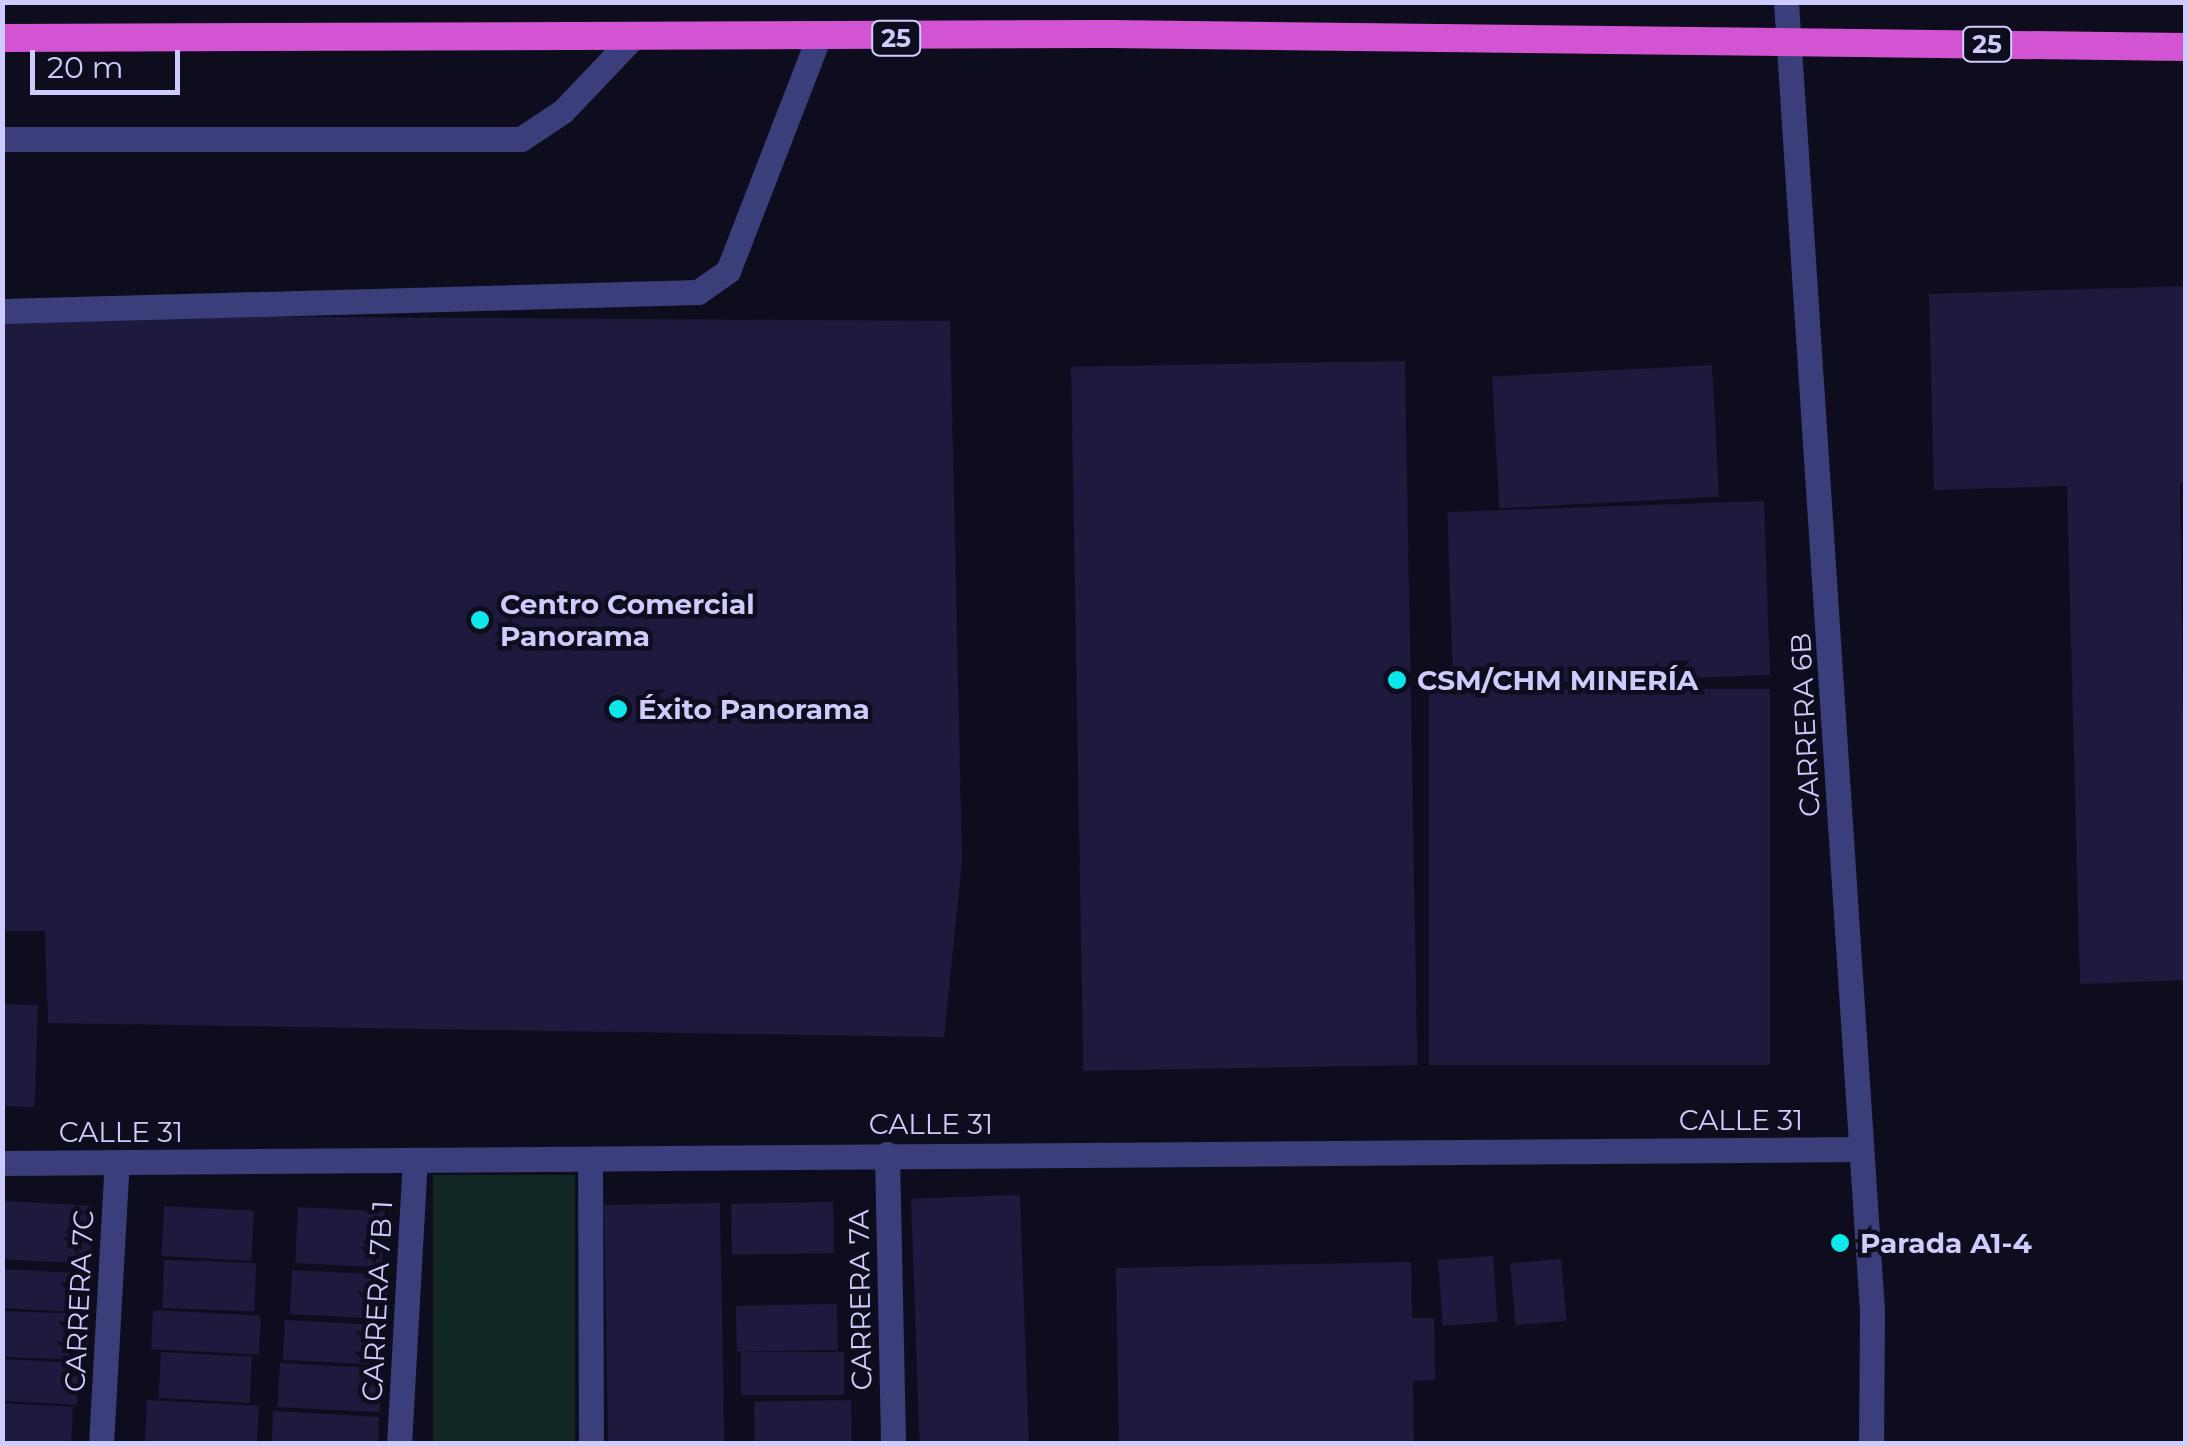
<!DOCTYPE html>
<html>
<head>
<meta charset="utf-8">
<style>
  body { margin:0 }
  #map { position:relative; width:2188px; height:1446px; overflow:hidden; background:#0e0d1e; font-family:Montserrat,sans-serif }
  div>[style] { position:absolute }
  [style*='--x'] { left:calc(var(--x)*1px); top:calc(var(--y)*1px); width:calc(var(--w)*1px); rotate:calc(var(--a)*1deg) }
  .green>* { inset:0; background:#102724; transform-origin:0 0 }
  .building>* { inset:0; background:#1e1a3e; transform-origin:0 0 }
  .service>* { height:25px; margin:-12.5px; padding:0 12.5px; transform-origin:12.5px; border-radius:12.5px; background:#3a3e7a }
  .minor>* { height:25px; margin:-12.5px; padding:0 12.5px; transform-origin:12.5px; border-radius:12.5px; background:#3a3e7a }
  .tertiary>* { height:25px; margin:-12.5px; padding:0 12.5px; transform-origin:12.5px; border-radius:12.5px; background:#3a3e7a }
  .trunk>* { height:28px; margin:-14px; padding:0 14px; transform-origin:14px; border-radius:14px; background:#d254d2 }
  .dots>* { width:28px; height:28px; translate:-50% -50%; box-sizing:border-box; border:5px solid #0e0d1e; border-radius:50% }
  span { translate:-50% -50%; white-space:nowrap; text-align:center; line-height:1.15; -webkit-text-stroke:9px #0e0d1e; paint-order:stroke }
  .shield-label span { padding:2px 8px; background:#0e0d1e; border:2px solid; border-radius:8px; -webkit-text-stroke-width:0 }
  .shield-label { font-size:25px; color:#cdccfc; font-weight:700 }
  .poi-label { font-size:28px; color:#cdccfc; font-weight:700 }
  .left { translate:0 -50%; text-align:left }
  .street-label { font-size:28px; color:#cdccfc }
  .frame { position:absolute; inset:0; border:5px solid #cdccfc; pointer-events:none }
  .scale { position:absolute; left:30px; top:50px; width:150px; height:45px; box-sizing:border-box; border:5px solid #cdccfc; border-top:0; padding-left:12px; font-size:30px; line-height:35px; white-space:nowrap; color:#cdccfc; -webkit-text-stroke:8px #0e0d1e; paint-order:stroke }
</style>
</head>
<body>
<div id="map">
  <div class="green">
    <i style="left:575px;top:1175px;width:268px;height:142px;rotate:90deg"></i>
  </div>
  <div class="building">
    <i style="clip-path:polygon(2186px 286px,2186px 482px,2180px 483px,2186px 980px,2080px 984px,2067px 486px,1934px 490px,1929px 294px)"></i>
    <i style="clip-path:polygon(4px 315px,950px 321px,962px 861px,944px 1037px,48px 1023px,45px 931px,2px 931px)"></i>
    <i style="left:1405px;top:361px;width:704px;height:334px;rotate:89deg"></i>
    <i style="left:1712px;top:365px;width:132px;height:220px;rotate:87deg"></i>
    <i style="left:1764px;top:501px;width:174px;height:317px;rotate:88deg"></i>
    <i style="left:1429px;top:689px;width:341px;height:376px"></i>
    <i style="left:2px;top:1004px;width:36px;height:102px;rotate:2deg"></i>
    <i style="left:1020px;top:1195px;width:249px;height:109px;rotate:88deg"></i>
    <i style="left:2px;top:1201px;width:91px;height:58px;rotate:3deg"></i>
    <i style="left:833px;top:1202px;width:51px;height:102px;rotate:89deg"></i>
    <i style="left:720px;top:1203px;width:241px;height:116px;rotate:89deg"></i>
    <i style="left:164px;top:1206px;width:90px;height:50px;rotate:3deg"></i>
    <i style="left:298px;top:1207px;width:87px;height:56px;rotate:3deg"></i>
    <i style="left:1493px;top:1256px;width:66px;height:55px;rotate:86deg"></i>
    <i style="left:1561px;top:1259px;width:62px;height:51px;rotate:85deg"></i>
    <i style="left:164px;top:1260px;width:92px;height:48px;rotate:2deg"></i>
    <i style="clip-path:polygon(1411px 1262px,1412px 1318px,1434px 1318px,1435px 1380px,1413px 1381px,1414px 1444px,1119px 1444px,1116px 1268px)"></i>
    <i style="left:2px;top:1269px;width:77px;height:39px;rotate:3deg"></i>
    <i style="left:292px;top:1270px;width:97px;height:44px;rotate:3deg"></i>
    <i style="left:837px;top:1304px;width:46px;height:101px;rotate:89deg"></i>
    <i style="left:153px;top:1310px;width:108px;height:39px;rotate:3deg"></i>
    <i style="left:2px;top:1311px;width:76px;height:46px;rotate:2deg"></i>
    <i style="left:285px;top:1320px;width:94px;height:40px;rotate:3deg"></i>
    <i style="left:161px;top:1352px;width:91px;height:46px;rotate:3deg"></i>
    <i style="left:844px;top:1352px;width:43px;height:103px;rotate:90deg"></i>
    <i style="left:2px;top:1359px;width:77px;height:42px;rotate:3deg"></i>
    <i style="left:280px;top:1363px;width:102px;height:44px;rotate:3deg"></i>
    <i style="left:147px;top:1400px;width:112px;height:44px;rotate:3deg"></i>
    <i style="left:851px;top:1400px;width:44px;height:97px;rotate:89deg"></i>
    <i style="left:2px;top:1403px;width:71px;height:41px;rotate:3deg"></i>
    <i style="clip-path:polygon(273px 1411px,379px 1417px,378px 1444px,272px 1444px)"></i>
  </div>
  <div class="service">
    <i style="--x:2;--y:139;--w:519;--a:0"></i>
    <i style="--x:521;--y:139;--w:50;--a:-33.7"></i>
    <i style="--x:563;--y:111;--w:105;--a:-46.5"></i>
    <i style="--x:2;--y:311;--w:696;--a:-1.56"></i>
    <i style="--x:698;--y:292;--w:37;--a:-35"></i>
    <i style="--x:728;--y:271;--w:249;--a:-68.8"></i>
  </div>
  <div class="minor">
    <i style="--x:887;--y:1154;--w:290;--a:88.8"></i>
    <i style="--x:590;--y:1159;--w:285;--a:89.8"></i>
    <i style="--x:2;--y:1163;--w:1857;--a:-0.43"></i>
    <i style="--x:101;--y:1444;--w:282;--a:-86.8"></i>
    <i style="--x:399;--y:1444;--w:283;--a:-86.8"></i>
  </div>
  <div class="tertiary">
    <i style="--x:1786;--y:2;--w:1311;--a:86.24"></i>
    <i style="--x:1872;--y:1310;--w:134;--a:90.4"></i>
  </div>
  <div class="trunk">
    <i style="--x:2;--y:38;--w:1107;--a:-0.21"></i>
    <i style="--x:1109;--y:34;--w:1077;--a:0.69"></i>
  </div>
  <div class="dots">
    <i style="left:480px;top:620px;background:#0ce7e9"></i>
    <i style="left:1397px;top:680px;background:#0ce7e9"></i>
    <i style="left:618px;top:709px;background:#0ce7e9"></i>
    <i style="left:1840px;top:1243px;background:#0ce7e9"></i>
  </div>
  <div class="shield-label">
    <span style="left:896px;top:38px">25</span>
    <span style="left:1987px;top:44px">25</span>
  </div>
  <div class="poi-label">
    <span class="left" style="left:500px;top:620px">Centro Comercial<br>Panorama</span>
    <span class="left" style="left:1417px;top:680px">CSM/CHM MINERÍA</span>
    <span class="left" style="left:638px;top:709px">Éxito Panorama</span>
    <span class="left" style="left:1860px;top:1243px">Parada A1-4</span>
  </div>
  <div class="street-label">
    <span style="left:1805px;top:725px;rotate:-93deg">CARRERA 6B</span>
    <span style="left:1741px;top:1120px">CALLE 31</span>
    <span style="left:931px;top:1124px">CALLE 31</span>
    <span style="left:121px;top:1132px">CALLE 31</span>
    <span style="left:860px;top:1300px;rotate:-91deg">CARRERA 7A</span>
    <span style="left:79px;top:1301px;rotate:-87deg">CARRERA 7C</span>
    <span style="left:377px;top:1301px;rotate:-87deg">CARRERA 7B 1</span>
  </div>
  <div class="frame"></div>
  <div class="scale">20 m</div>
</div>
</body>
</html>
